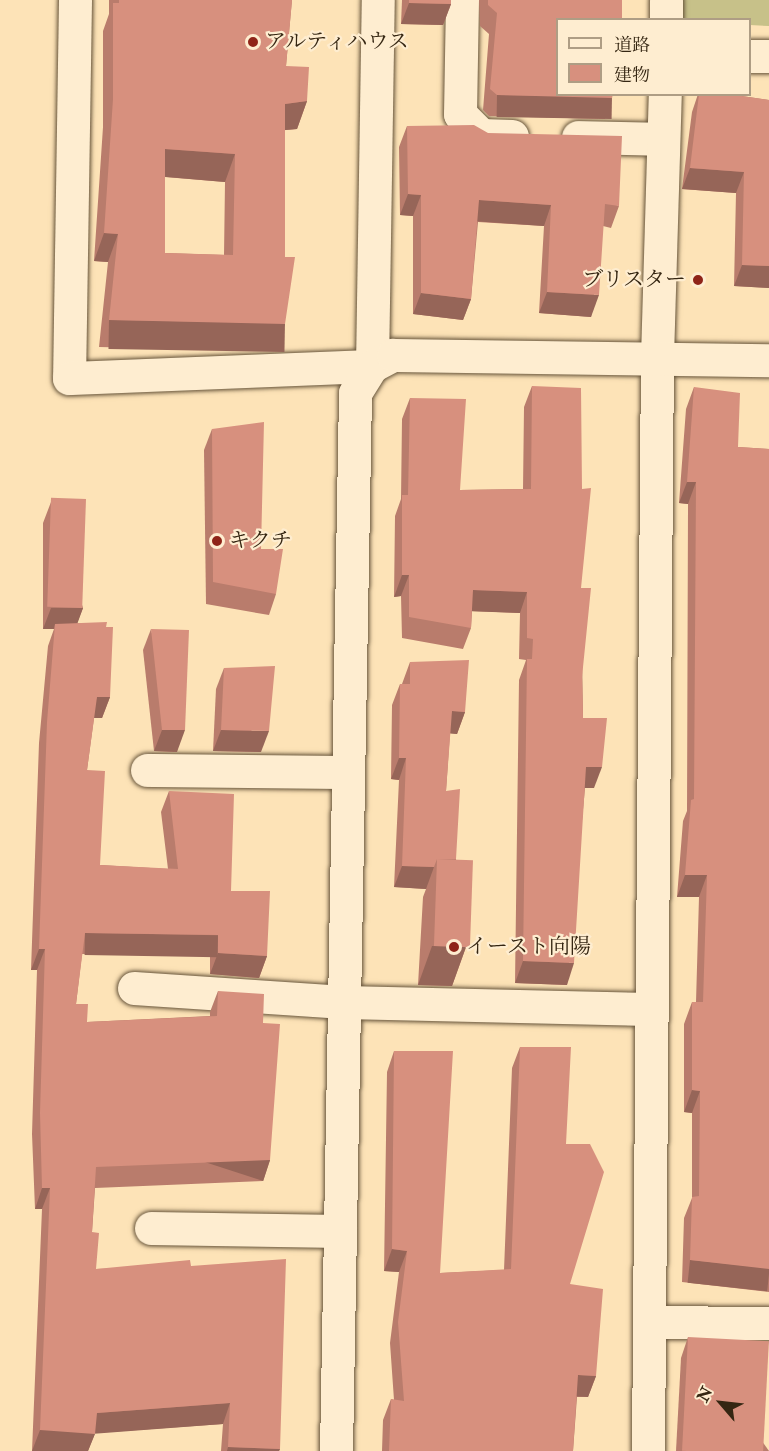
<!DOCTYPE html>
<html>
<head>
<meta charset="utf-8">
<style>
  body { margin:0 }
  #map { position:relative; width:769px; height:1451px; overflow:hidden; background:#fde3b7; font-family:"IM FELL Double Pica","Noto Serif JP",serif }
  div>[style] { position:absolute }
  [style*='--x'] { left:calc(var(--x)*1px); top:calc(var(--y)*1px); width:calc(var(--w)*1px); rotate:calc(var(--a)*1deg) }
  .green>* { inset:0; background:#c7c189 }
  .roads { filter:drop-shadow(0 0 2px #67553b) drop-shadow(0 0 2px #67553b) }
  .street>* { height:33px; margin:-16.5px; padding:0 16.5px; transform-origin:16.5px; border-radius:16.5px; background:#feedd0 }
  .secondary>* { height:33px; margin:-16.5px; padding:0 16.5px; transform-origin:16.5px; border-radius:16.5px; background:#feedd0 }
  .wall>* { inset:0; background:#b97c6c }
  .shaded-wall>* { inset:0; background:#966558; transform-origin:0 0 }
  .building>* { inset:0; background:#d7907e; transform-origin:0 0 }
  .dots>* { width:16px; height:16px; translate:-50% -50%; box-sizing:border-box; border:3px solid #feedd0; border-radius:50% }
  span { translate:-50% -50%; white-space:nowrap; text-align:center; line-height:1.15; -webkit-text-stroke:4.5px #feedd0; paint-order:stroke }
  .poi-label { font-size:21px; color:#352612 }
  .left { translate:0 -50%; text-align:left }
  .right { translate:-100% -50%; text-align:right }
  .legend { position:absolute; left:556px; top:18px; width:195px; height:78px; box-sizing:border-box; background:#feedd0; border:2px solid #ae9d84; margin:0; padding:8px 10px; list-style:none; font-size:18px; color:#352612 }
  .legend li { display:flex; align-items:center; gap:12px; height:30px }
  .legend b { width:30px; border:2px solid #ae9d84 }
  .north { position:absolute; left:691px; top:1373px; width:60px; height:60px; -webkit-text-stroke:4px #feedd0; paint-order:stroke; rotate:298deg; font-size:16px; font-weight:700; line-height:24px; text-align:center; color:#352612 }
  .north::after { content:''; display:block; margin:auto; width:21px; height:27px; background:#352612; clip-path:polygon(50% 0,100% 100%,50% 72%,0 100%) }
</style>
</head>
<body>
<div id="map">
  <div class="green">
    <i style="clip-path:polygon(678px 0,769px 0,769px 26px,750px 25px,750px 20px,677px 20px)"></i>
  </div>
  <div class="roads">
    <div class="street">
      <i style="--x:75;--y:0;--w:378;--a:90.9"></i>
      <i style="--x:69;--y:378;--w:303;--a:-2.3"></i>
      <i style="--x:372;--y:366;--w:366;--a:-89.1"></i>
      <i style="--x:462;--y:0;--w:114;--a:91"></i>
      <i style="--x:460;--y:114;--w:30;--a:45"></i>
      <i style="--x:481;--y:135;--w:31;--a:2"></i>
      <i style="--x:666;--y:0;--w:20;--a:90"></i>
      <i style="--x:750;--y:56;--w:19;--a:0"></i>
      <i style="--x:578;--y:137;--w:85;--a:1.3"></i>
      <i style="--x:147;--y:770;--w:201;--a:0.6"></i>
      <i style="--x:134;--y:988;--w:210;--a:3.8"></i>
      <i style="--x:344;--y:1002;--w:307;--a:1.3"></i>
      <i style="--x:151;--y:1228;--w:189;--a:0.9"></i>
      <i style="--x:649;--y:1322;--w:120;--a:0.5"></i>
      <i style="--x:648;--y:1451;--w:1094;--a:-89.53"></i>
      <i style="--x:657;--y:357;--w:263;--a:-88.3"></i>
    </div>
    <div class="secondary">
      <i style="--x:336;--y:1451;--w:1058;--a:-88.97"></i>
      <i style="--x:355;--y:393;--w:32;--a:-58"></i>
      <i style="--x:372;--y:366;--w:24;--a:-28"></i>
      <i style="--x:393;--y:355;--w:376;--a:0.8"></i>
    </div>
  </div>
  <div class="wall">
    <i style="clip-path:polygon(evenodd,109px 0,292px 0,286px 66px,307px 101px,297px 129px,285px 130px,285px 324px,275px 351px,99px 347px,108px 262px,94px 261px,103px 127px,103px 31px,109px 14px,109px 0,165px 177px,225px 182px,224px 255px,165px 253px,165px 177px)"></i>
    <i style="clip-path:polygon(402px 0,451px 0,451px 4px,443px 25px,401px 24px)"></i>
    <i style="clip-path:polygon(479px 0,622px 0,605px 119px,489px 116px,483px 110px,489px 34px,480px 26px)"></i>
    <i style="clip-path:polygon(698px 94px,728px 94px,769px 100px,769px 288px,734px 286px,736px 193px,682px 189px,692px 112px)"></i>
    <i style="clip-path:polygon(407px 126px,619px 206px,611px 228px,603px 226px,591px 317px,539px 313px,544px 226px,478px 222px,471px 299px,463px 320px,413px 314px,413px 216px,400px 215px,399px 147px)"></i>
    <i style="clip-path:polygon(532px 386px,581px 588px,583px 718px,594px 788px,585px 788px,567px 985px,515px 983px,519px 680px,525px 663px,526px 660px,519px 659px,520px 613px,472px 611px,471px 628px,463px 649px,402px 638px,401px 596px,394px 597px,395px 516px,401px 499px,402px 419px,410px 398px,460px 490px,523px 489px,524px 407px)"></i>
    <i style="clip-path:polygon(694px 387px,738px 447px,769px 449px,769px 1292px,682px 1282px,684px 1218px,692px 1198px,692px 1113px,684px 1112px,684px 1024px,692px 1002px,696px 1002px,699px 897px,677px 897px,683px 821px,687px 811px,688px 504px,679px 503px,686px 409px)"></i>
    <i style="clip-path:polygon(212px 429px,261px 549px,276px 594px,269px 615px,206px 604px,204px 450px)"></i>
    <i style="clip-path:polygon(51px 502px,83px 608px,77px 623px,106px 627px,110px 697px,102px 718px,94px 718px,87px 770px,100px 865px,168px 869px,161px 812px,169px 791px,231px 891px,267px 956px,259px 978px,210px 974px,210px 956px,82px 954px,76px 1004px,87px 1022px,210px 1016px,210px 1012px,218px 991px,263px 1023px,270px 1160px,263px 1181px,95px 1188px,92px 1232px,96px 1269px,191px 1266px,280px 1449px,279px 1451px,221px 1451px,223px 1424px,95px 1433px,88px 1451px,32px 1451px,42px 1209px,35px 1209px,32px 1134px,37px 970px,31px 970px,39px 743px,48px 646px,54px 629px,43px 629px,43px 523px)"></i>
    <i style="clip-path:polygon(151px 629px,177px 752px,154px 751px,143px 650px)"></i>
    <i style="clip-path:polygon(410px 662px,465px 712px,457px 734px,450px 733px,446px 791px,456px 859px,466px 947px,452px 986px,418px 985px,423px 897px,426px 889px,394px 887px,399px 780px,391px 779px,392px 705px,400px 684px,402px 684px)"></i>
    <i style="clip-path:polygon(224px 668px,261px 752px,213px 751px,216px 689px)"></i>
    <i style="clip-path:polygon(520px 1047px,566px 1144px,570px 1284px,596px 1376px,588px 1397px,577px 1397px,573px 1451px,382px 1451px,383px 1420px,391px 1399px,394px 1400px,390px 1343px,399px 1272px,384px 1271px,387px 1072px,394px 1051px,440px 1273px,504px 1270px,512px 1068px)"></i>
    <i style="clip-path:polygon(688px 1337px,769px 1451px,676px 1451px,681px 1358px)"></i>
  </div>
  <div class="shaded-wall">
    <i style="clip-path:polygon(409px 3px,451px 4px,443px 25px,401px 24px)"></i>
    <i style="left:497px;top:95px;width:115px;height:22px;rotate:1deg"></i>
    <i style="clip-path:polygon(307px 101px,297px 129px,275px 131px,285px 104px)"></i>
    <i style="clip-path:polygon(165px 149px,235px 154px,225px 182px,155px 176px)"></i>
    <i style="clip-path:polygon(690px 168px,744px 172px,736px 193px,682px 189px)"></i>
    <i style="clip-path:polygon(408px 194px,421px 195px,413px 216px,400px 215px)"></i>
    <i style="clip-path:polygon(479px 200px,551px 205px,544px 226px,472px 221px)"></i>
    <i style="clip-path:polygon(104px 233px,118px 234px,108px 262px,94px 261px)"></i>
    <i style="clip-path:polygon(742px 265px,769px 266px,769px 288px,734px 286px)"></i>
    <i style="clip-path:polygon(547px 292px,599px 295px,591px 317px,539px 313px)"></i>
    <i style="clip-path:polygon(421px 293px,471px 299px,463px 320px,413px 314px)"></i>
    <i style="left:109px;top:320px;width:176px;height:29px;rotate:1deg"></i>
    <i style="clip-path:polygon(687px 482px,696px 482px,688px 504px,679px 503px)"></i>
    <i style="clip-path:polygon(402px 575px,409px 575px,401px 596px,394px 597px)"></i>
    <i style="clip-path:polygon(473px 590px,527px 592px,520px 613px,465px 611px)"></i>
    <i style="clip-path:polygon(51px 608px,83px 608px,75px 630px,55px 624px,54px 629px,43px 629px)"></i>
    <i style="clip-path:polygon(97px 697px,110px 697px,102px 718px,89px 718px)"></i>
    <i style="clip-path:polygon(452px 711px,465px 712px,457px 734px,444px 733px)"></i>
    <i style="clip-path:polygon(162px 730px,185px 730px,177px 752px,154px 751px)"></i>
    <i style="clip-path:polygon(221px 730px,269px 731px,261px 752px,213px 751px)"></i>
    <i style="clip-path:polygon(399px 758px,406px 758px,399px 780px,391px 779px)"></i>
    <i style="clip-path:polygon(586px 767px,602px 767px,594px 788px,578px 788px)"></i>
    <i style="clip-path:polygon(402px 866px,434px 867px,426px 889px,394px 887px)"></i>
    <i style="clip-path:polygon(685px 875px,707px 875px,699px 897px,677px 897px)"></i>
    <i style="left:85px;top:933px;width:133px;height:22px;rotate:1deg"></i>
    <i style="clip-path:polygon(432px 946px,466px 947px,452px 986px,418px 985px)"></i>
    <i style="clip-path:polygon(39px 949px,45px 949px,37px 970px,31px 970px)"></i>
    <i style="clip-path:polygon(218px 953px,267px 956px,259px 978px,210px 974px)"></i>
    <i style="clip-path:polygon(523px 961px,574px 963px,567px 985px,515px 983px)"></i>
    <i style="clip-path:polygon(692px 1090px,700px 1091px,692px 1113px,684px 1112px)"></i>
    <i style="left:270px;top:1160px;width:22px;height:174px;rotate:108deg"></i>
    <i style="clip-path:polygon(42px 1188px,50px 1188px,42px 1209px,35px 1209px)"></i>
    <i style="clip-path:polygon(392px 1249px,407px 1251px,399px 1272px,384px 1271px)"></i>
    <i style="left:690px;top:1260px;width:80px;height:23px;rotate:6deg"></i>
    <i style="clip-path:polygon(578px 1375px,596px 1376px,588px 1397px,570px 1396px)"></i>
    <i style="clip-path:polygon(230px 1403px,223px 1424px,91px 1434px,95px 1434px,88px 1451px,32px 1451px,40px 1430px,97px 1413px)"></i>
    <i style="clip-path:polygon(228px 1447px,280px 1449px,279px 1451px,227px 1451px)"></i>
  </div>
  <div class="building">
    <i style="clip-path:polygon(evenodd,119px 0,292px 0,286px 66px,309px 67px,307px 101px,285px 104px,285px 257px,295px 257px,285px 324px,109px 320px,118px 234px,104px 233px,113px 99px,113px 3px,119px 3px,119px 0,165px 149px,235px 154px,233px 255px,165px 253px,165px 149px)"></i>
    <i style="clip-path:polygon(409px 0,451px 0,451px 4px,409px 3px)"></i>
    <i style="clip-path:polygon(488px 0,622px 0,622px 20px,558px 20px,558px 94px,613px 94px,612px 98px,497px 95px,490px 89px,497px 13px,488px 5px)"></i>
    <i style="clip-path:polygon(699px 94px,728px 94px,769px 100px,769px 266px,742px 265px,744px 172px,690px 168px)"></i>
    <i style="clip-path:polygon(474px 125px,488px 133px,622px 136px,619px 206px,605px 204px,599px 295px,547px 292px,551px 205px,479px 200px,471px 299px,421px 293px,421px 195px,408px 194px,407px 126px)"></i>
    <i style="clip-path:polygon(532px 386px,581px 388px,582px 489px,591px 488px,581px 588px,591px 588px,582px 677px,583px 718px,607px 718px,602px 767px,586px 767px,574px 963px,523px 961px,527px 659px,532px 659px,533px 639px,527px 638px,527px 592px,473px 590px,471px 628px,409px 617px,409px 575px,402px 575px,402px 495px,408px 495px,410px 398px,466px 399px,460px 490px,531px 489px)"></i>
    <i style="clip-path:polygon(694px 387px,740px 393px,738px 447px,769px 449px,769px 1269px,690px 1260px,692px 1197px,699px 1196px,700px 1091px,692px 1090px,692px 1002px,703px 1002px,707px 875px,685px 875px,691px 800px,694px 799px,696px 482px,687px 482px)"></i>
    <i style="clip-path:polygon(264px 422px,261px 549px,283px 549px,276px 594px,213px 582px,212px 429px)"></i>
    <i style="left:86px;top:499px;width:109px;height:35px;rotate:92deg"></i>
    <i style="clip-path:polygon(107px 622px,106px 627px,113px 627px,110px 697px,97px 697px,87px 770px,105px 771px,100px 865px,178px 869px,169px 791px,234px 794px,231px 891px,270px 891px,267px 956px,218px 953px,218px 935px,85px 933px,76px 1004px,88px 1004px,87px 1022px,217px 1016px,218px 991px,264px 994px,263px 1023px,280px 1024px,270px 1160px,96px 1167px,92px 1232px,99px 1233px,96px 1269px,190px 1260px,191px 1266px,286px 1259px,280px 1449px,228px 1447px,230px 1403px,97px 1413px,95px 1434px,40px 1430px,50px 1188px,42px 1188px,40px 1113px,45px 949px,39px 949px,47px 722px,55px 624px)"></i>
    <i style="clip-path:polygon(151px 629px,189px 630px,185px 730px,162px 730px)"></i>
    <i style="clip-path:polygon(469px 660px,465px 712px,452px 711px,446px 791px,460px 789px,456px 859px,437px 859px,434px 867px,402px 866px,406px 758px,399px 758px,400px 684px,410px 684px,410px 662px)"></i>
    <i style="clip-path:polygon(275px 666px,269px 731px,221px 730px,224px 668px)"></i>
    <i style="left:437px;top:859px;width:36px;height:87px;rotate:2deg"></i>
    <i style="clip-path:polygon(520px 1047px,571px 1047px,566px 1144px,590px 1144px,604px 1172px,570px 1284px,603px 1289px,596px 1376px,578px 1375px,573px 1451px,389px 1451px,391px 1399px,404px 1401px,398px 1322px,407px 1251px,392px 1249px,394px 1051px,453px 1051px,440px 1273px,511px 1269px)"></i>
    <i style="left:688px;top:1337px;width:81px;height:114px;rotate:3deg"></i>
  </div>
  <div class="dots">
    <i style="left:253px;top:42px;background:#8f2418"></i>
    <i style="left:698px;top:280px;background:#8f2418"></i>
    <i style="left:217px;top:541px;background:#8f2418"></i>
    <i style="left:454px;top:947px;background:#8f2418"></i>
  </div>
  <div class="poi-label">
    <span class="left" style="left:265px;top:42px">アルティハウス</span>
    <span class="right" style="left:686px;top:280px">ブリスター</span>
    <span class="left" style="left:229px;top:541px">キクチ</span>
    <span class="left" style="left:466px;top:947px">イースト向陽</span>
  </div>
  <ul class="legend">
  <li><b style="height:8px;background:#feedd0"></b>道路</li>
  <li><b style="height:16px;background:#d7907e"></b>建物</li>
  </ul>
  <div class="north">N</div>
</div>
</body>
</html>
